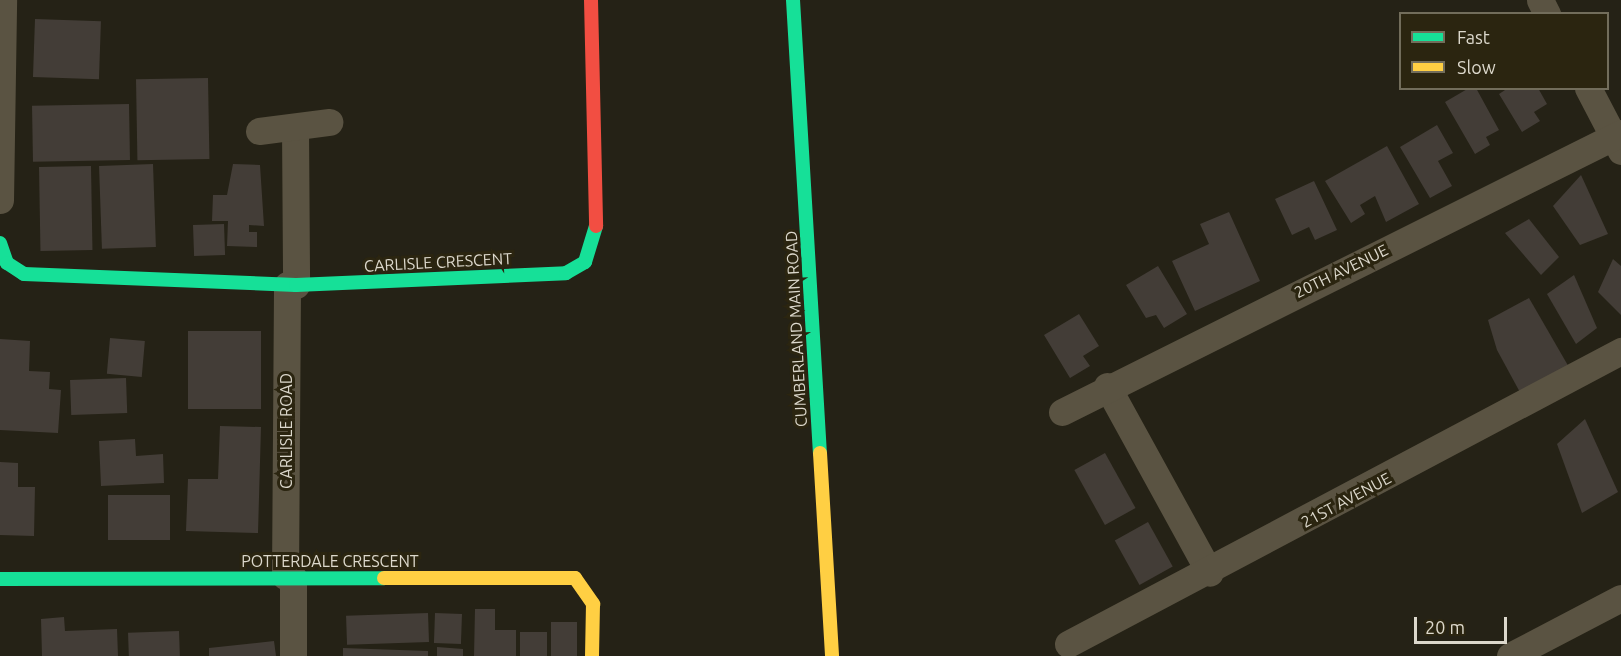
<!DOCTYPE html>
<html>
<head>
<meta charset="utf-8">
<style>
  body { margin:0 }
  #map { position:relative; width:1621px; height:656px; overflow:hidden; background:#252216; font-family:Ubuntu,sans-serif }
  div>[style] { position:absolute }
  [style*='--x'] { left:calc(var(--x)*1px); top:calc(var(--y)*1px); width:calc(var(--w)*1px); rotate:calc(var(--a)*1deg) }
  .building>* { inset:0; background:#433d37; transform-origin:0 0 }
  .street>* { height:27px; margin:-13.5px; padding:0 13.5px; transform-origin:13.5px; border-radius:13.5px; background:#5a5342 }
  .fast>* { height:14px; margin:-7px; padding:0 7px; transform-origin:7px; border-radius:7px; background:#16e098 }
  .slow>* { height:14px; margin:-7px; padding:0 7px; transform-origin:7px; border-radius:7px; background:#ffcf43 }
  .jam>* { height:14px; margin:-7px; padding:0 7px; transform-origin:7px; border-radius:7px; background:#f24e42 }
  span { translate:-50% -50%; white-space:nowrap; text-align:center; line-height:1.15; -webkit-text-stroke:6px #2b2510; paint-order:stroke }
  .street-label { font-size:16px; color:#dcd8cc }
  .legend { position:absolute; left:1399px; top:12px; width:210px; height:78px; box-sizing:border-box; background:#2b2510; border:2px solid #726d5b; margin:0; padding:8px 10px; list-style:none; font-size:18px; color:#dcd8cc }
  .legend li { display:flex; align-items:center; gap:12px; height:30px }
  .legend b { width:30px; border:2px solid #726d5b }
  .scale { position:absolute; left:1414px; top:617px; width:93px; height:27px; box-sizing:border-box; border:3px solid #dcd8cc; border-top:0; padding-left:8px; font-size:18px; line-height:21px; white-space:nowrap; color:#dcd8cc; -webkit-text-stroke:4px #2b2510; paint-order:stroke }
</style>
</head>
<body>
<div id="map">
  <div class="building">
    <i style="left:35px;top:19px;width:66px;height:58px;rotate:2deg"></i>
    <i style="left:208px;top:78px;width:81px;height:72px;rotate:89deg"></i>
    <i style="clip-path:polygon(1469px 88px,1476px 88px,1499px 130px,1486px 137px,1490px 145px,1475px 154px,1445px 102px)"></i>
    <i style="clip-path:polygon(1508px 88px,1538px 88px,1547px 104px,1534px 112px,1540px 121px,1522px 132px,1499px 94px)"></i>
    <i style="left:129px;top:104px;width:56px;height:97px;rotate:89deg"></i>
    <i style="clip-path:polygon(1437px 125px,1453px 153px,1438px 161px,1452px 186px,1430px 198px,1400px 147px)"></i>
    <i style="clip-path:polygon(1387px 146px,1419px 204px,1386px 222px,1375px 196px,1360px 205px,1365px 214px,1351px 223px,1325px 181px)"></i>
    <i style="left:153px;top:164px;width:83px;height:54px;rotate:88deg"></i>
    <i style="clip-path:polygon(233px 164px,260px 165px,264px 226px,249px 225px,249px 232px,257px 232px,257px 247px,227px 246px,228px 221px,212px 221px,213px 195px,227px 195px)"></i>
    <i style="left:91px;top:166px;width:84px;height:52px;rotate:89deg"></i>
    <i style="clip-path:polygon(1581px 175px,1608px 234px,1580px 245px,1553px 206px)"></i>
    <i style="clip-path:polygon(1314px 181px,1337px 230px,1315px 240px,1309px 227px,1292px 235px,1275px 199px)"></i>
    <i style="clip-path:polygon(1229px 212px,1260px 281px,1195px 311px,1172px 261px,1209px 244px,1200px 224px)"></i>
    <i style="clip-path:polygon(1529px 219px,1559px 257px,1541px 275px,1505px 233px)"></i>
    <i style="left:224px;top:224px;width:31px;height:31px;rotate:88deg"></i>
    <i style="clip-path:polygon(1613px 259px,1621px 266px,1621px 315px,1598px 292px)"></i>
    <i style="clip-path:polygon(1158px 266px,1187px 314px,1164px 328px,1156px 315px,1146px 318px,1126px 285px)"></i>
    <i style="clip-path:polygon(1574px 275px,1597px 328px,1576px 344px,1547px 294px)"></i>
    <i style="clip-path:polygon(1529px 298px,1570px 369px,1522px 396px,1497px 350px,1488px 320px)"></i>
    <i style="clip-path:polygon(1079px 314px,1099px 346px,1083px 356px,1090px 366px,1070px 378px,1044px 335px)"></i>
    <i style="left:188px;top:331px;width:73px;height:78px"></i>
    <i style="left:110px;top:338px;width:35px;height:36px;rotate:5deg"></i>
    <i style="clip-path:polygon(0 339px,30px 341px,29px 371px,50px 372px,49px 389px,61px 390px,58px 433px,0 430px)"></i>
    <i style="left:126px;top:378px;width:35px;height:56px;rotate:88deg"></i>
    <i style="clip-path:polygon(1585px 419px,1618px 492px,1582px 513px,1557px 444px)"></i>
    <i style="clip-path:polygon(220px 426px,261px 427px,258px 533px,186px 531px,188px 479px,218px 479px)"></i>
    <i style="clip-path:polygon(135px 439px,136px 456px,163px 454px,164px 483px,101px 486px,99px 441px)"></i>
    <i style="left:1105px;top:453px;width:63px;height:35px;rotate:61deg"></i>
    <i style="clip-path:polygon(0 462px,18px 463px,18px 487px,35px 487px,34px 536px,0 535px)"></i>
    <i style="left:108px;top:495px;width:62px;height:45px"></i>
    <i style="left:1148px;top:522px;width:51px;height:38px;rotate:61deg"></i>
    <i style="clip-path:polygon(475px 609px,495px 609px,495px 630px,516px 630px,516px 656px,474px 656px)"></i>
    <i style="left:428px;top:613px;width:29px;height:82px;rotate:88deg"></i>
    <i style="left:435px;top:613px;width:27px;height:30px;rotate:2deg"></i>
    <i style="clip-path:polygon(64px 617px,65px 631px,117px 629px,118px 656px,42px 656px,41px 619px)"></i>
    <i style="left:551px;top:622px;width:26px;height:34px"></i>
    <i style="left:179px;top:631px;width:25px;height:51px;rotate:88deg"></i>
    <i style="left:547px;top:632px;width:24px;height:27px;rotate:90deg"></i>
    <i style="clip-path:polygon(274px 641px,276px 656px,209px 656px,209px 648px)"></i>
    <i style="clip-path:polygon(437px 647px,463px 649px,463px 656px,437px 656px)"></i>
    <i style="clip-path:polygon(343px 648px,428px 651px,428px 656px,343px 656px)"></i>
  </div>
  <div class="street">
    <i style="--x:1540;--y:0;--w:16;--a:63"></i>
    <i style="--x:1588;--y:88;--w:71;--a:62.4"></i>
    <i style="--x:295;--y:127;--w:158;--a:89.6"></i>
    <i style="--x:259;--y:131;--w:71;--a:-7.3"></i>
    <i style="--x:0;--y:200;--w:200;--a:-89.1"></i>
    <i style="--x:1107;--y:386;--w:213;--a:61.2"></i>
    <i style="--x:1062;--y:412;--w:625;--a:-26.52"></i>
    <i style="--x:285;--y:576;--w:291;--a:-89.6"></i>
    <i style="--x:1068;--y:644;--w:626;--a:-27.92"></i>
    <i style="--x:293;--y:656;--w:79;--a:-90"></i>
    <i style="--x:1510;--y:656;--w:125;--a:-27.6"></i>
  </div>
  <div class="fast">
    <i style="--x:793;--y:0;--w:454;--a:86.6"></i>
    <i style="--x:0;--y:243;--w:21;--a:71"></i>
    <i style="--x:7;--y:263;--w:20;--a:33"></i>
    <i style="--x:24;--y:274;--w:272;--a:2.3"></i>
    <i style="--x:296;--y:285;--w:270;--a:-2.5"></i>
    <i style="--x:566;--y:273;--w:22;--a:-30"></i>
    <i style="--x:585;--y:262;--w:38;--a:-73"></i>
    <i style="--x:0;--y:579;--w:384;--a:-0.1"></i>
  </div>
  <div class="slow">
    <i style="--x:820;--y:453;--w:203;--a:86.6"></i>
    <i style="--x:384;--y:578;--w:191;--a:0"></i>
    <i style="--x:575;--y:578;--w:32;--a:55"></i>
    <i style="--x:593;--y:604;--w:52;--a:91.1"></i>
  </div>
  <div class="jam">
    <i style="--x:591;--y:0;--w:226;--a:88.7"></i>
  </div>
  <div class="street-label">
    <span style="left:438px;top:262px;rotate:-3deg">CARLISLE CRESCENT</span>
    <span style="left:1341px;top:271px;rotate:-26deg">20TH AVENUE</span>
    <span style="left:796px;top:329px;rotate:-93deg">CUMBERLAND MAIN ROAD</span>
    <span style="left:286px;top:431px;rotate:-90deg">CARLISLE ROAD</span>
    <span style="left:1346px;top:500px;rotate:-28deg">21ST AVENUE</span>
    <span style="left:330px;top:561px">POTTERDALE CRESCENT</span>
  </div>
  <ul class="legend">
  <li><b style="height:8px;background:#16e098"></b>Fast</li>
  <li><b style="height:8px;background:#ffcf43"></b>Slow</li>
  </ul>
  <div class="scale">20 m</div>
</div>
</body>
</html>
